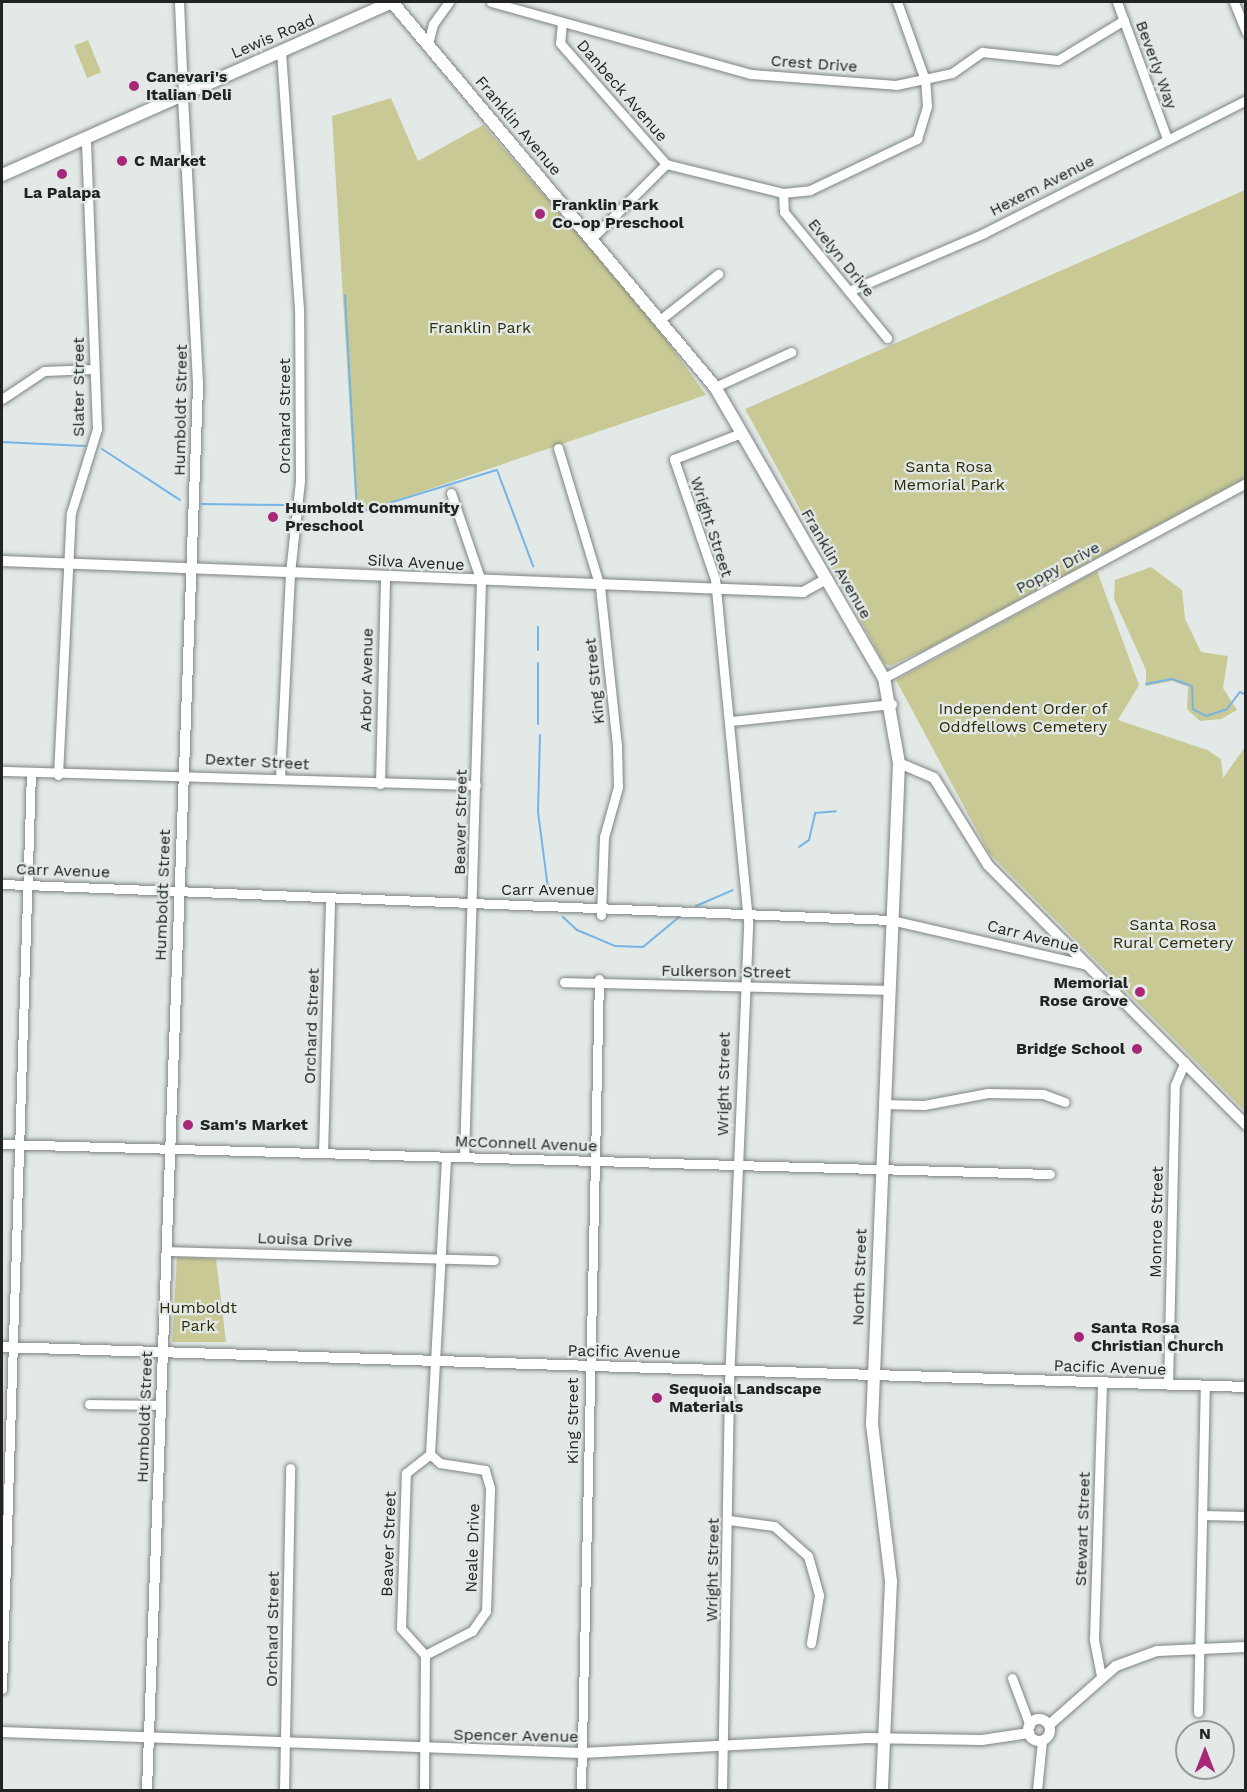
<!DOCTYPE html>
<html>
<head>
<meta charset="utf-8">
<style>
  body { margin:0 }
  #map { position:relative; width:1247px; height:1792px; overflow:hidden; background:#e2e9e7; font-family:"Work Sans",sans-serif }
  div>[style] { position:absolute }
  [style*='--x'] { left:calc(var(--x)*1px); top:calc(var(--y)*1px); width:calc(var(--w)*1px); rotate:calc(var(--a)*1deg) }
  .green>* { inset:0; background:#c9c995; transform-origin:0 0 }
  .stream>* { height:2px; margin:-1px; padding:0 1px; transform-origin:1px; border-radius:1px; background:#75b4e7 }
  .roads { filter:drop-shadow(0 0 2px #7e8482) drop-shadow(0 0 2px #7e8482) }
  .minor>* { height:9px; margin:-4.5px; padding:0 4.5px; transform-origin:4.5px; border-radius:4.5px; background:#fff }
  .tertiary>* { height:10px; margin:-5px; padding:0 5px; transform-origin:5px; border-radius:5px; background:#fff }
  .tertiary>.ring { margin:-5px; padding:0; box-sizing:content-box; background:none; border:10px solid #fff; border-radius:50% }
  .secondary>* { height:12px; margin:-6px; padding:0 6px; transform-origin:6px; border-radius:6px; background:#fff }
  .dots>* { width:16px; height:16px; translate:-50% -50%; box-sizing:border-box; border:3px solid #e2e9e7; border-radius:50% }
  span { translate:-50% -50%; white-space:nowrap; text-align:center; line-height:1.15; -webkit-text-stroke:4.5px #e2e9e7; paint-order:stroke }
  .street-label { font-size:16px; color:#212423 }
  .poi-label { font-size:16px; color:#212423; font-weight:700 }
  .left { translate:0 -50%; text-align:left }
  .right { translate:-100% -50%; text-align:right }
  .park-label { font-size:16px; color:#2d2c09 }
  .frame { position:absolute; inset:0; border:3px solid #212423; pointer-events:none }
  .north { position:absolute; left:1175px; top:1720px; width:60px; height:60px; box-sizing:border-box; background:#e2e9e7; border:2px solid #959a99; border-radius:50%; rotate:0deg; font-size:16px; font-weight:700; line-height:24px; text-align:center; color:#212423 }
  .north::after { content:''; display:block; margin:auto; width:21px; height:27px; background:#a72878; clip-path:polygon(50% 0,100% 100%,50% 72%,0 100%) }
</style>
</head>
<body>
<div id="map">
  <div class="green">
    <i style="left:88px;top:40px;width:35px;height:15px;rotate:68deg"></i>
    <i style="clip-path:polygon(391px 98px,418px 161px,483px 125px,649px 316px,706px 395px,356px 514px,332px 116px)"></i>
    <i style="clip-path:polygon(1245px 190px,1245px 478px,931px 647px,890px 666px,884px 663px,745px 409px)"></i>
    <i style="clip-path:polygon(1151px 567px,1182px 590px,1185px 619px,1201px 652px,1228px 656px,1223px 688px,1237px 710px,1221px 719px,1200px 721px,1187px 709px,1188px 687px,1172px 681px,1146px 686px,1146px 670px,1114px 599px,1115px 580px)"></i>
    <i style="clip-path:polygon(1097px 571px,1139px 685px,1118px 720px,1207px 750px,1221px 759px,1223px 778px,1245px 747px,1245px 1111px,989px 853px,896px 680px)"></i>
    <i style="clip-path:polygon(177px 1257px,216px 1259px,226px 1342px,172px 1342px)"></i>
  </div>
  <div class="stream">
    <i style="--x:345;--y:295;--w:218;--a:86.8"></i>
    <i style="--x:2;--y:442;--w:83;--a:2.8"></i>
    <i style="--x:102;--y:449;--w:93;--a:33.2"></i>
    <i style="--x:202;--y:504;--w:84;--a:0.7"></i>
    <i style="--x:307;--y:507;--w:37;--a:-2"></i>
    <i style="--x:344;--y:506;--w:15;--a:28"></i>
    <i style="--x:357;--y:513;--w:146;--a:-17.1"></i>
    <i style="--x:497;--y:470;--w:103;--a:69.4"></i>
    <i style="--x:538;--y:627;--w:23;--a:90"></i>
    <i style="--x:538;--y:663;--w:61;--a:90"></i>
    <i style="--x:1146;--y:684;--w:26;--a:-11"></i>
    <i style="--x:1172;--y:679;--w:21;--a:19"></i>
    <i style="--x:1192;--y:686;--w:23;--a:88"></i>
    <i style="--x:1193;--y:709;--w:15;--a:28"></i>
    <i style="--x:1206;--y:716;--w:22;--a:-18"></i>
    <i style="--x:1227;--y:709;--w:21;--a:-53"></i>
    <i style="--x:1240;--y:692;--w:7;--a:27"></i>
    <i style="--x:540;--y:735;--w:77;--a:91.5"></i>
    <i style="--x:538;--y:812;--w:85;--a:82.5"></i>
    <i style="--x:799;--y:847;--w:12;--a:-35"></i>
    <i style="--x:809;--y:840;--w:28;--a:-77"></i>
    <i style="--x:815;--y:813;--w:21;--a:-5"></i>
    <i style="--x:696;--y:906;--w:40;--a:-23.4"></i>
    <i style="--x:563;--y:917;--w:19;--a:43"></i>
    <i style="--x:577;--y:930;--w:41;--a:22.8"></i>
    <i style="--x:615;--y:946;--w:28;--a:2"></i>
    <i style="--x:643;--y:947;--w:47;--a:-39.8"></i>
  </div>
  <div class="roads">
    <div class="minor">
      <i style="--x:179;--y:2;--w:90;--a:87.5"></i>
      <i style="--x:491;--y:2;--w:270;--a:15.5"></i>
      <i style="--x:751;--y:74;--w:145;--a:4.3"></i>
      <i style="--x:896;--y:85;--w:57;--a:-12.1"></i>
      <i style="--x:952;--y:73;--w:37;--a:-35"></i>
      <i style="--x:982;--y:52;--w:76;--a:6"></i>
      <i style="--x:1058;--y:60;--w:77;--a:-31.2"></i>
      <i style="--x:1117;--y:2;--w:146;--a:69.9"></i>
      <i style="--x:1234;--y:2;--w:32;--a:68"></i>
      <i style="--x:562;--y:22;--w:21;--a:95"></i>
      <i style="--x:560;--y:43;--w:161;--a:48.8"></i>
      <i style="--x:666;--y:164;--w:121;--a:13.9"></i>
      <i style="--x:783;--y:193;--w:27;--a:-6"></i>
      <i style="--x:810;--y:190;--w:119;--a:-25.5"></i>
      <i style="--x:917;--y:139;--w:34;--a:-73"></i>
      <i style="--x:927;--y:106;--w:26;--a:-94"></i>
      <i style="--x:925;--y:80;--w:83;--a:-109.7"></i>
      <i style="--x:428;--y:44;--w:21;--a:-76"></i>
      <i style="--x:433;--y:24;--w:27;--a:-54"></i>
      <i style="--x:783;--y:193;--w:19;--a:87"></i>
      <i style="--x:784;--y:212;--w:163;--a:50.7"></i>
      <i style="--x:592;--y:238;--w:105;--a:-45"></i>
      <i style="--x:849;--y:291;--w:147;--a:-23.2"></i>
      <i style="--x:984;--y:233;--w:294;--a:-26.9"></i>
      <i style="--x:661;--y:319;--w:73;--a:-38.3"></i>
      <i style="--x:715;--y:387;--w:84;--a:-24.7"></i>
      <i style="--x:2;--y:399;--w:50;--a:-33.7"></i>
      <i style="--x:44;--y:371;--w:50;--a:-2.3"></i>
      <i style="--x:558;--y:448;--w:145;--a:73.2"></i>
      <i style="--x:600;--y:587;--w:161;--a:83.9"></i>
      <i style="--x:617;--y:747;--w:40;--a:88.6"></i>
      <i style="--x:618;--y:787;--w:52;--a:105.6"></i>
      <i style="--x:604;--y:837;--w:78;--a:92.2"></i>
      <i style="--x:451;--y:493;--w:93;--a:71.2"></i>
      <i style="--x:481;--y:581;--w:576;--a:91.69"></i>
      <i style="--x:884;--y:678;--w:411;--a:-28.3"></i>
      <i style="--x:731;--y:721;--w:162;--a:-6"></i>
      <i style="--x:2;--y:771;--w:474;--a:1.7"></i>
      <i style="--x:58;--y:775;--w:262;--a:-87.2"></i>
      <i style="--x:71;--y:513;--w:88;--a:-72.8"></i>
      <i style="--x:97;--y:429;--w:292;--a:-92.2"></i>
      <i style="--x:280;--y:778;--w:205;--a:-87.2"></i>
      <i style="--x:290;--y:573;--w:93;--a:-83.8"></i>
      <i style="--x:300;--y:481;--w:172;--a:-90.3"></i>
      <i style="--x:299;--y:309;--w:257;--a:-94"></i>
      <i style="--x:380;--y:784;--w:208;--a:-88.6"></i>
      <i style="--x:2;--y:884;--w:890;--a:2.32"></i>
      <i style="--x:891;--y:920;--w:202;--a:12.9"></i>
      <i style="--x:564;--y:982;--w:323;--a:1.4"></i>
      <i style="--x:883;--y:1104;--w:41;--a:1.4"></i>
      <i style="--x:924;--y:1105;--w:65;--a:-10.6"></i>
      <i style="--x:988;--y:1093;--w:55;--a:1"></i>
      <i style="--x:1043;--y:1094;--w:23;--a:20"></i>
      <i style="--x:2;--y:1144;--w:1048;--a:1.64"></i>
      <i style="--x:323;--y:1153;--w:254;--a:-88.4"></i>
      <i style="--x:167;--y:1251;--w:327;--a:1.6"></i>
      <i style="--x:1168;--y:1385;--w:300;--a:-88.7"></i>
      <i style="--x:1175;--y:1085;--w:25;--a:-67"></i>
      <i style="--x:89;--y:1404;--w:72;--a:0.8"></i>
      <i style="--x:1202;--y:1515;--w:44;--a:1.3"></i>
      <i style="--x:729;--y:1520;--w:45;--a:7.6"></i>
      <i style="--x:774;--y:1526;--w:45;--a:41.4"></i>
      <i style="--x:808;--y:1556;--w:41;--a:74.2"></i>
      <i style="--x:819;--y:1595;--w:49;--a:99.5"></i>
      <i style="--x:425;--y:1655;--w:53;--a:-27.1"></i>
      <i style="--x:472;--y:1631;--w:24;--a:-55"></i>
      <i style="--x:486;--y:1611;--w:123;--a:-88.1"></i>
      <i style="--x:490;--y:1488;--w:19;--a:-106"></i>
      <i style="--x:485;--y:1470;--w:46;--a:-171.2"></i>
      <i style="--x:440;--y:1463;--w:13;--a:-138"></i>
      <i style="--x:1101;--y:1676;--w:38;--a:-101"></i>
      <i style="--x:1094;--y:1639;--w:257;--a:-88.2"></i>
      <i style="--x:1012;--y:1678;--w:51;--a:69.4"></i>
      <i style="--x:2;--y:1689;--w:917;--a:-88.19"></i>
      <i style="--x:1198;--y:1712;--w:326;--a:-88.8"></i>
      <i style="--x:284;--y:1790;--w:322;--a:-88.9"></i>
      <i style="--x:424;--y:1790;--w:135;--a:-89.6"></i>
      <i style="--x:425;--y:1655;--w:36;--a:-132"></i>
      <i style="--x:401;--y:1628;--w:155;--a:-88.2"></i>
      <i style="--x:406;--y:1473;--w:31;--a:-38"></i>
      <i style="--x:430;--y:1454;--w:297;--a:-86.9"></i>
      <i style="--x:581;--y:1790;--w:811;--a:-88.73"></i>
      <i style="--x:722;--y:1790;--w:408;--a:-89"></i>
      <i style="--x:729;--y:1382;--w:461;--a:-87.6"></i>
      <i style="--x:748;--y:921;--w:344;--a:-95.5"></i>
      <i style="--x:715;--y:579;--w:127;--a:-108.9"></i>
      <i style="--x:674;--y:459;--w:72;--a:-21.2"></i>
      <i style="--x:1037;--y:1790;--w:49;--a:-84.2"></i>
    </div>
    <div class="tertiary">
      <i style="--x:2;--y:561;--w:802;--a:2.22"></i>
      <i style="--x:803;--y:592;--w:26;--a:-29"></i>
      <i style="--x:899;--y:763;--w:38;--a:23"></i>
      <i style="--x:934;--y:778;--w:102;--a:58.2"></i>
      <i style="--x:988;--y:865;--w:366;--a:45.2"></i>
      <i style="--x:2;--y:1347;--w:1245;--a:1.84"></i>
      <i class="ring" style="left:1028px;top:1719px;width:12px;height:12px"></i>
      <i style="--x:1049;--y:1725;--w:89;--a:-41.4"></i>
      <i style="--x:1116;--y:1666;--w:44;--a:-20.1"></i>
      <i style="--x:1157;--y:1651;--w:89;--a:-2.6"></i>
      <i style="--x:2;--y:1732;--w:580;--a:2.07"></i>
      <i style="--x:582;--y:1753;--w:283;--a:-3"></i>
      <i style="--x:865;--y:1738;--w:117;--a:1"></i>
      <i style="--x:982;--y:1740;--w:48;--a:-8.5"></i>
      <i style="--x:147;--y:1790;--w:1408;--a:-87.92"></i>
      <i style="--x:198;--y:383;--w:291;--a:-93"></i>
    </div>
    <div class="secondary">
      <i style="--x:2;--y:175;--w:427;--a:-23.9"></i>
      <i style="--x:392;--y:2;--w:503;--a:50"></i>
      <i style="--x:715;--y:387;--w:337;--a:59.9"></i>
      <i style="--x:884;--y:678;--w:86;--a:80"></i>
      <i style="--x:899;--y:763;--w:662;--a:92.34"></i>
      <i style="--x:872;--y:1424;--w:158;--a:83.1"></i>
      <i style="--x:891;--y:1581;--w:209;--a:92.5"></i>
    </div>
  </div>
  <div class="dots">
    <i style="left:134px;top:86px;background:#a72878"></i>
    <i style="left:122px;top:161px;background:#a72878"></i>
    <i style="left:62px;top:174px;background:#a72878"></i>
    <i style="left:540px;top:214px;background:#a72878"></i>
    <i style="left:273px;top:517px;background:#a72878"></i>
    <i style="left:1140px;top:992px;background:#a72878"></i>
    <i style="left:1137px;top:1049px;background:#a72878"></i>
    <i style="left:188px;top:1125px;background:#a72878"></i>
    <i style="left:1079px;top:1337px;background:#a72878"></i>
    <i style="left:657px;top:1398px;background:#a72878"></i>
  </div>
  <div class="street-label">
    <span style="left:273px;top:37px;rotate:-23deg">Lewis Road</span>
    <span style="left:814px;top:64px;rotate:4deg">Crest Drive</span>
    <span style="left:1156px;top:65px;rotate:70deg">Beverly Way</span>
    <span style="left:622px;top:91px;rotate:49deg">Danbeck Avenue</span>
    <span style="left:518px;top:126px;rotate:50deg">Franklin Avenue</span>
    <span style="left:1042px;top:186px;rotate:-27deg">Hexem Avenue</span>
    <span style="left:841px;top:258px;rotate:51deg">Evelyn Drive</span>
    <span style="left:79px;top:387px;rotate:-90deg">Slater Street</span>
    <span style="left:181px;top:410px;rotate:-89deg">Humboldt Street</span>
    <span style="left:285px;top:416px;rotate:-90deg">Orchard Street</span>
    <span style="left:711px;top:527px;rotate:72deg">Wright Street</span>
    <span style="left:416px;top:563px;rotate:3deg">Silva Avenue</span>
    <span style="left:836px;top:564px;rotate:60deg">Franklin Avenue</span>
    <span style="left:1058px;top:568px;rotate:-28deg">Poppy Drive</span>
    <span style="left:367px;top:680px;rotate:-89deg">Arbor Avenue</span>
    <span style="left:595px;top:681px;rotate:-96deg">King Street</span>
    <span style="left:257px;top:762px;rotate:3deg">Dexter Street</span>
    <span style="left:461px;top:822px;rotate:-89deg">Beaver Street</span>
    <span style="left:63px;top:871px;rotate:2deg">Carr Avenue</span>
    <span style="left:548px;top:890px">Carr Avenue</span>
    <span style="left:163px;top:895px;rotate:-88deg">Humboldt Street</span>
    <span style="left:1033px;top:937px;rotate:14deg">Carr Avenue</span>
    <span style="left:726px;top:972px;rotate:1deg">Fulkerson Street</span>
    <span style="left:312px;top:1026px;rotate:-88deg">Orchard Street</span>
    <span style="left:724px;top:1084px;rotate:-89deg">Wright Street</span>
    <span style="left:526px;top:1144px;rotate:2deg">McConnell Avenue</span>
    <span style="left:1157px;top:1222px;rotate:-89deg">Monroe Street</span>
    <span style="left:305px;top:1240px;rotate:2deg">Louisa Drive</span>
    <span style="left:860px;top:1277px;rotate:-88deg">North Street</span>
    <span style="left:624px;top:1352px;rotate:1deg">Pacific Avenue</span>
    <span style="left:1110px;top:1368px;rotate:2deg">Pacific Avenue</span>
    <span style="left:145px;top:1417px;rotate:-88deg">Humboldt Street</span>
    <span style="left:573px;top:1421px;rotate:-90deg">King Street</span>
    <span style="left:1083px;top:1529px;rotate:-88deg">Stewart Street</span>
    <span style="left:389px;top:1544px;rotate:-88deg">Beaver Street</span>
    <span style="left:473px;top:1548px;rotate:-88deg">Neale Drive</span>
    <span style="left:713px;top:1570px;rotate:-89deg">Wright Street</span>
    <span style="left:273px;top:1629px;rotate:-89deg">Orchard Street</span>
    <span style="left:516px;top:1736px;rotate:1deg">Spencer Avenue</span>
  </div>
  <div class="poi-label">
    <span class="left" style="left:146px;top:86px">Canevari's<br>Italian Deli</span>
    <span class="left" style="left:134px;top:161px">C Market</span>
    <span style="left:62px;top:193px">La Palapa</span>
    <span class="left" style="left:552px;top:214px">Franklin Park<br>Co-op Preschool</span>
    <span class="left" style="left:285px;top:517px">Humboldt Community<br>Preschool</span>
    <span class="right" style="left:1128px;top:992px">Memorial<br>Rose Grove</span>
    <span class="right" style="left:1125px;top:1049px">Bridge School</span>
    <span class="left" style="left:200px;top:1125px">Sam's Market</span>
    <span class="left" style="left:1091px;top:1337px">Santa Rosa<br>Christian Church</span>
    <span class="left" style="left:669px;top:1398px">Sequoia Landscape<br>Materials</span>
  </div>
  <div class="park-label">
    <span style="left:480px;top:328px">Franklin Park</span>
    <span style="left:949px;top:476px">Santa Rosa<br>Memorial Park</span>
    <span style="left:1023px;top:718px">Independent Order of<br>Oddfellows Cemetery</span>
    <span style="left:1173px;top:934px">Santa Rosa<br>Rural Cemetery</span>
    <span style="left:198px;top:1317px">Humboldt<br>Park</span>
  </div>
  <div class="frame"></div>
  <div class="north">N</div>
</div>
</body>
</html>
